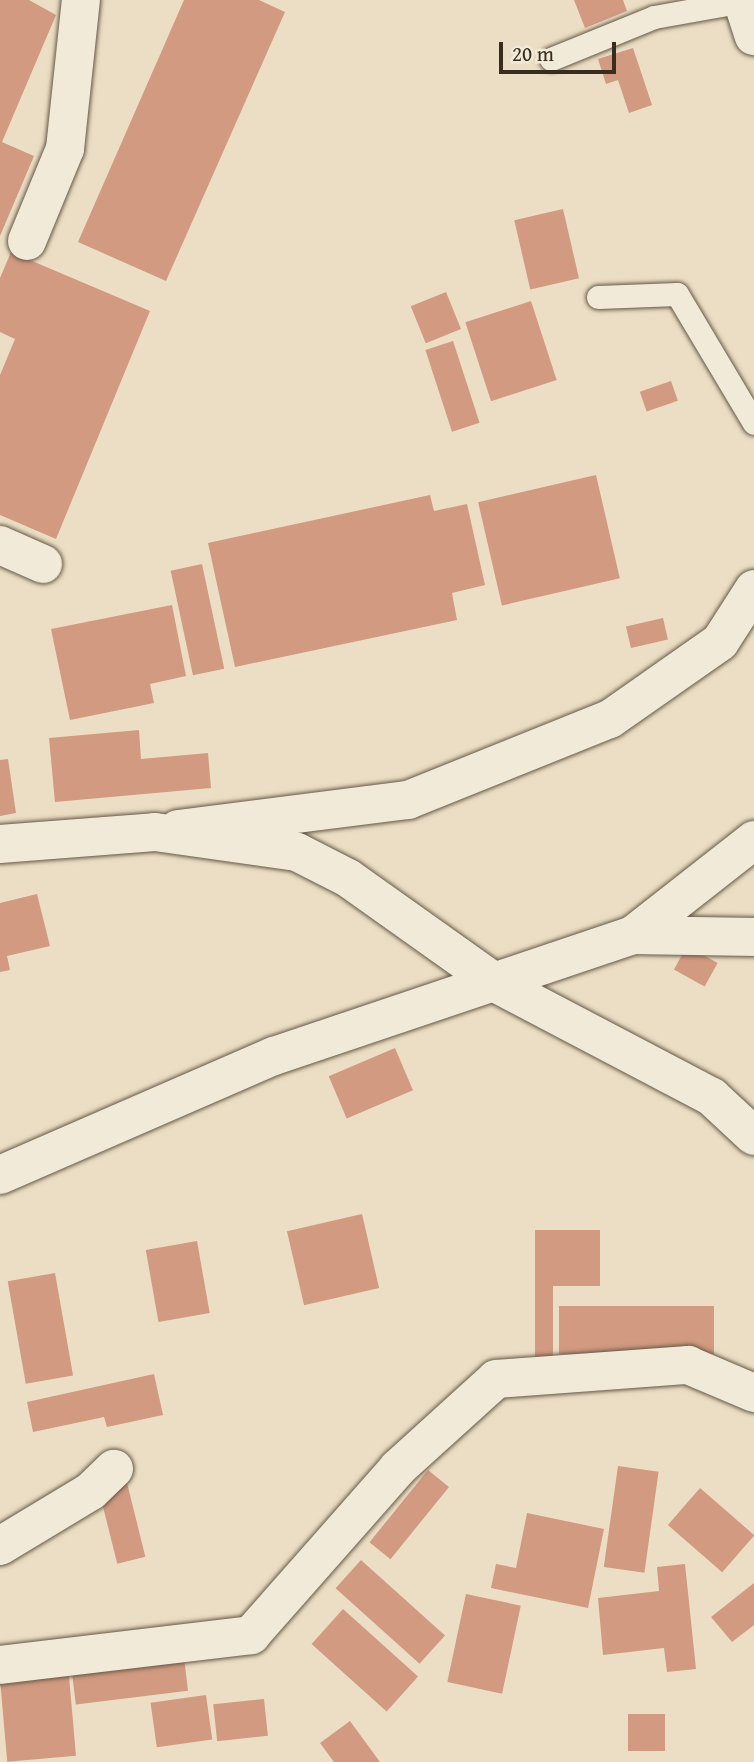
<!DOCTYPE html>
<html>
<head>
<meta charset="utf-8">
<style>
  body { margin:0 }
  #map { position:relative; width:754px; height:1762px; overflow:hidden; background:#ebdec4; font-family:"Gentium Book Plus",serif }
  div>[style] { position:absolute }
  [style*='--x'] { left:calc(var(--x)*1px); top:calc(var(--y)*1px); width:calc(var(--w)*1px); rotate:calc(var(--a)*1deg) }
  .building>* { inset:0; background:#d29a80; transform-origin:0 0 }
  .roads { filter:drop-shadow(0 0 2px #655846) drop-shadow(0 0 2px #655846) }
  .lane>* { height:23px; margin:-11.5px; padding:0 11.5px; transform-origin:11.5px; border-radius:11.5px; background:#f2ead9 }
  .street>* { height:38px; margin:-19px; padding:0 19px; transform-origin:19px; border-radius:19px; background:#f2ead9 }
  .secondary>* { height:38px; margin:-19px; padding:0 19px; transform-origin:19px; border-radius:19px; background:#f2ead9 }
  span { translate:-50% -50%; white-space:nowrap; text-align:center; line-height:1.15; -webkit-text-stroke:5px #f2ead9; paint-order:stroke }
  .scale { position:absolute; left:499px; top:42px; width:117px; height:32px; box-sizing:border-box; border:4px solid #382c1c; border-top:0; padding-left:9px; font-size:21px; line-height:24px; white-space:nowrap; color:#382c1c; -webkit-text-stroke:5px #f2ead9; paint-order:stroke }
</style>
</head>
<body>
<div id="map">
  <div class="building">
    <i style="clip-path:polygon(0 0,29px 0,56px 15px,2px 142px,34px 156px,0 236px)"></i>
    <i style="clip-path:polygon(184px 0,259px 0,285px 12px,166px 281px,78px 242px)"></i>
    <i style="clip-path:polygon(574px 0,623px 0,627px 11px,585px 28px)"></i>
    <i style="clip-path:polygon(633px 48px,652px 105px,629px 113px,618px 80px,606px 84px,598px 59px)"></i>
    <i style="left:563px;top:209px;width:71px;height:50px;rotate:77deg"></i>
    <i style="clip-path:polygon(11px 252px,150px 311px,56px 539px,0 515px,0 375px,15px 339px,0 332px,0 278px)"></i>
    <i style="left:446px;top:292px;width:40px;height:38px;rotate:68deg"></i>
    <i style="left:531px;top:301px;width:83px;height:69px;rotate:72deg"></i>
    <i style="left:453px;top:341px;width:86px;height:29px;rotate:72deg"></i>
    <i style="left:671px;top:381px;width:21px;height:33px;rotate:71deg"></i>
    <i style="left:596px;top:475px;width:106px;height:121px;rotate:77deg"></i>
    <i style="clip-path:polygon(430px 495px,434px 511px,467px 504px,485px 585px,452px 593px,457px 620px,235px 667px,208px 543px)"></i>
    <i style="left:202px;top:564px;width:107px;height:32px;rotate:78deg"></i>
    <i style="clip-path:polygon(172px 605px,186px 676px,150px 684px,154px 703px,70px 720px,51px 629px)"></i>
    <i style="left:663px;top:618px;width:22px;height:38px;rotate:77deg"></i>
    <i style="clip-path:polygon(139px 730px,141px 759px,208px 753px,211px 788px,55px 802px,49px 738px)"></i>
    <i style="clip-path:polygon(8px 759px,16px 813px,0 816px,0 760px)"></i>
    <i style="clip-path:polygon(37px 894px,50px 946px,7px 956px,10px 970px,0 972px,0 903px)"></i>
    <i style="left:687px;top:946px;width:35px;height:27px;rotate:29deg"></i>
    <i style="left:395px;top:1048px;width:46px;height:72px;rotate:67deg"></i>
    <i style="left:362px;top:1214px;width:76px;height:77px;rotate:77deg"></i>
    <i style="clip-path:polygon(535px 1230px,600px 1230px,600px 1286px,553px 1286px,553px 1359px,535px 1359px)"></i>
    <i style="left:197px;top:1241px;width:73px;height:52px;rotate:80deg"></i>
    <i style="left:55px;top:1273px;width:104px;height:48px;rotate:80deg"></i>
    <i style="left:559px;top:1306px;width:155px;height:48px"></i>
    <i style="clip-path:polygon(154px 1374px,163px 1415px,107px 1427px,104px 1417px,33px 1432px,27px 1402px)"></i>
    <i style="left:618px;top:1466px;width:41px;height:102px;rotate:8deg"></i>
    <i style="left:428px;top:1470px;width:27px;height:93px;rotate:39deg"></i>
    <i style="left:127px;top:1483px;width:76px;height:29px;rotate:76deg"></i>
    <i style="left:700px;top:1488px;width:72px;height:49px;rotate:41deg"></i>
    <i style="clip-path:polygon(527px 1513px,604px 1529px,588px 1608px,491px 1588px,496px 1564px,516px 1568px)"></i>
    <i style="left:361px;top:1560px;width:113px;height:38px;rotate:42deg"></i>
    <i style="clip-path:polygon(685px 1564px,696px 1669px,667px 1672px,664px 1648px,603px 1655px,598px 1598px,659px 1591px,657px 1567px)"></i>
    <i style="clip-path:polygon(754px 1583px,754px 1625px,732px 1642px,711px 1617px)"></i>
    <i style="left:466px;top:1594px;width:56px;height:90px;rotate:12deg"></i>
    <i style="left:343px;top:1609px;width:101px;height:47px;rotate:42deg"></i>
    <i style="left:184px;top:1658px;width:33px;height:113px;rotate:83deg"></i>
    <i style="left:69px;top:1676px;width:80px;height:69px;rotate:85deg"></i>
    <i style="left:206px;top:1695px;width:45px;height:56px;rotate:82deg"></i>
    <i style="left:264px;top:1699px;width:37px;height:51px;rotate:84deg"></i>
    <i style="left:628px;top:1714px;width:37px;height:37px"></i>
    <i style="clip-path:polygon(350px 1721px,380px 1762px,334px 1762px,320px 1743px)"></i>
  </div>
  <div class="roads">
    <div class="lane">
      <i style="--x:551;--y:59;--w:111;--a:-22.2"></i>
      <i style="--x:654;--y:17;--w:90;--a:-10.2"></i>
      <i style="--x:598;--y:297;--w:79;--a:-2.2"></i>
      <i style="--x:677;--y:294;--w:150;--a:59.2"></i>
    </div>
    <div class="street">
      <i style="--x:742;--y:0;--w:38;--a:72"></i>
      <i style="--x:27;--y:241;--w:100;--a:-67.6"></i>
      <i style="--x:65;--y:149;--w:150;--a:-83.9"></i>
      <i style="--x:0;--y:545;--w:47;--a:23.8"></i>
      <i style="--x:178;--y:829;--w:232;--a:-7.2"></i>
      <i style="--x:408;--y:800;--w:218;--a:-21.9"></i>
      <i style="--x:610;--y:719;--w:134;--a:-35"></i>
      <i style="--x:720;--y:642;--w:63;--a:-57.3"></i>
      <i style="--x:633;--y:935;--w:154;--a:-38.1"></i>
      <i style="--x:0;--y:1175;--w:299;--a:-23.5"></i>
      <i style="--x:274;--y:1056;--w:379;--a:-18.6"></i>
      <i style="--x:633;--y:935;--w:121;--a:0.9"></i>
      <i style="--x:0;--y:1546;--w:106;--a:-31.1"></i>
      <i style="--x:91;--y:1491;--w:32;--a:-44"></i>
      <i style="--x:0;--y:1665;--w:253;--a:-6.8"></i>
      <i style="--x:251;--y:1635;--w:222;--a:-48.6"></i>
      <i style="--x:398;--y:1468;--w:132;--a:-42.2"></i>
      <i style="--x:496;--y:1379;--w:193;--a:-4.2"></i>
      <i style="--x:688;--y:1365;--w:72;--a:23"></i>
    </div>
    <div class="secondary">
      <i style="--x:0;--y:844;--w:155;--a:-4.4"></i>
      <i style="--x:155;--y:832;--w:143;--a:8"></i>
      <i style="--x:297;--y:852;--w:57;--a:27"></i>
      <i style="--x:348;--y:878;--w:183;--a:35.4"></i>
      <i style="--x:497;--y:984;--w:243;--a:27.7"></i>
      <i style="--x:712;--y:1097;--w:57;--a:42.9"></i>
    </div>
  </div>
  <div class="scale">20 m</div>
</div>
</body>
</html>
